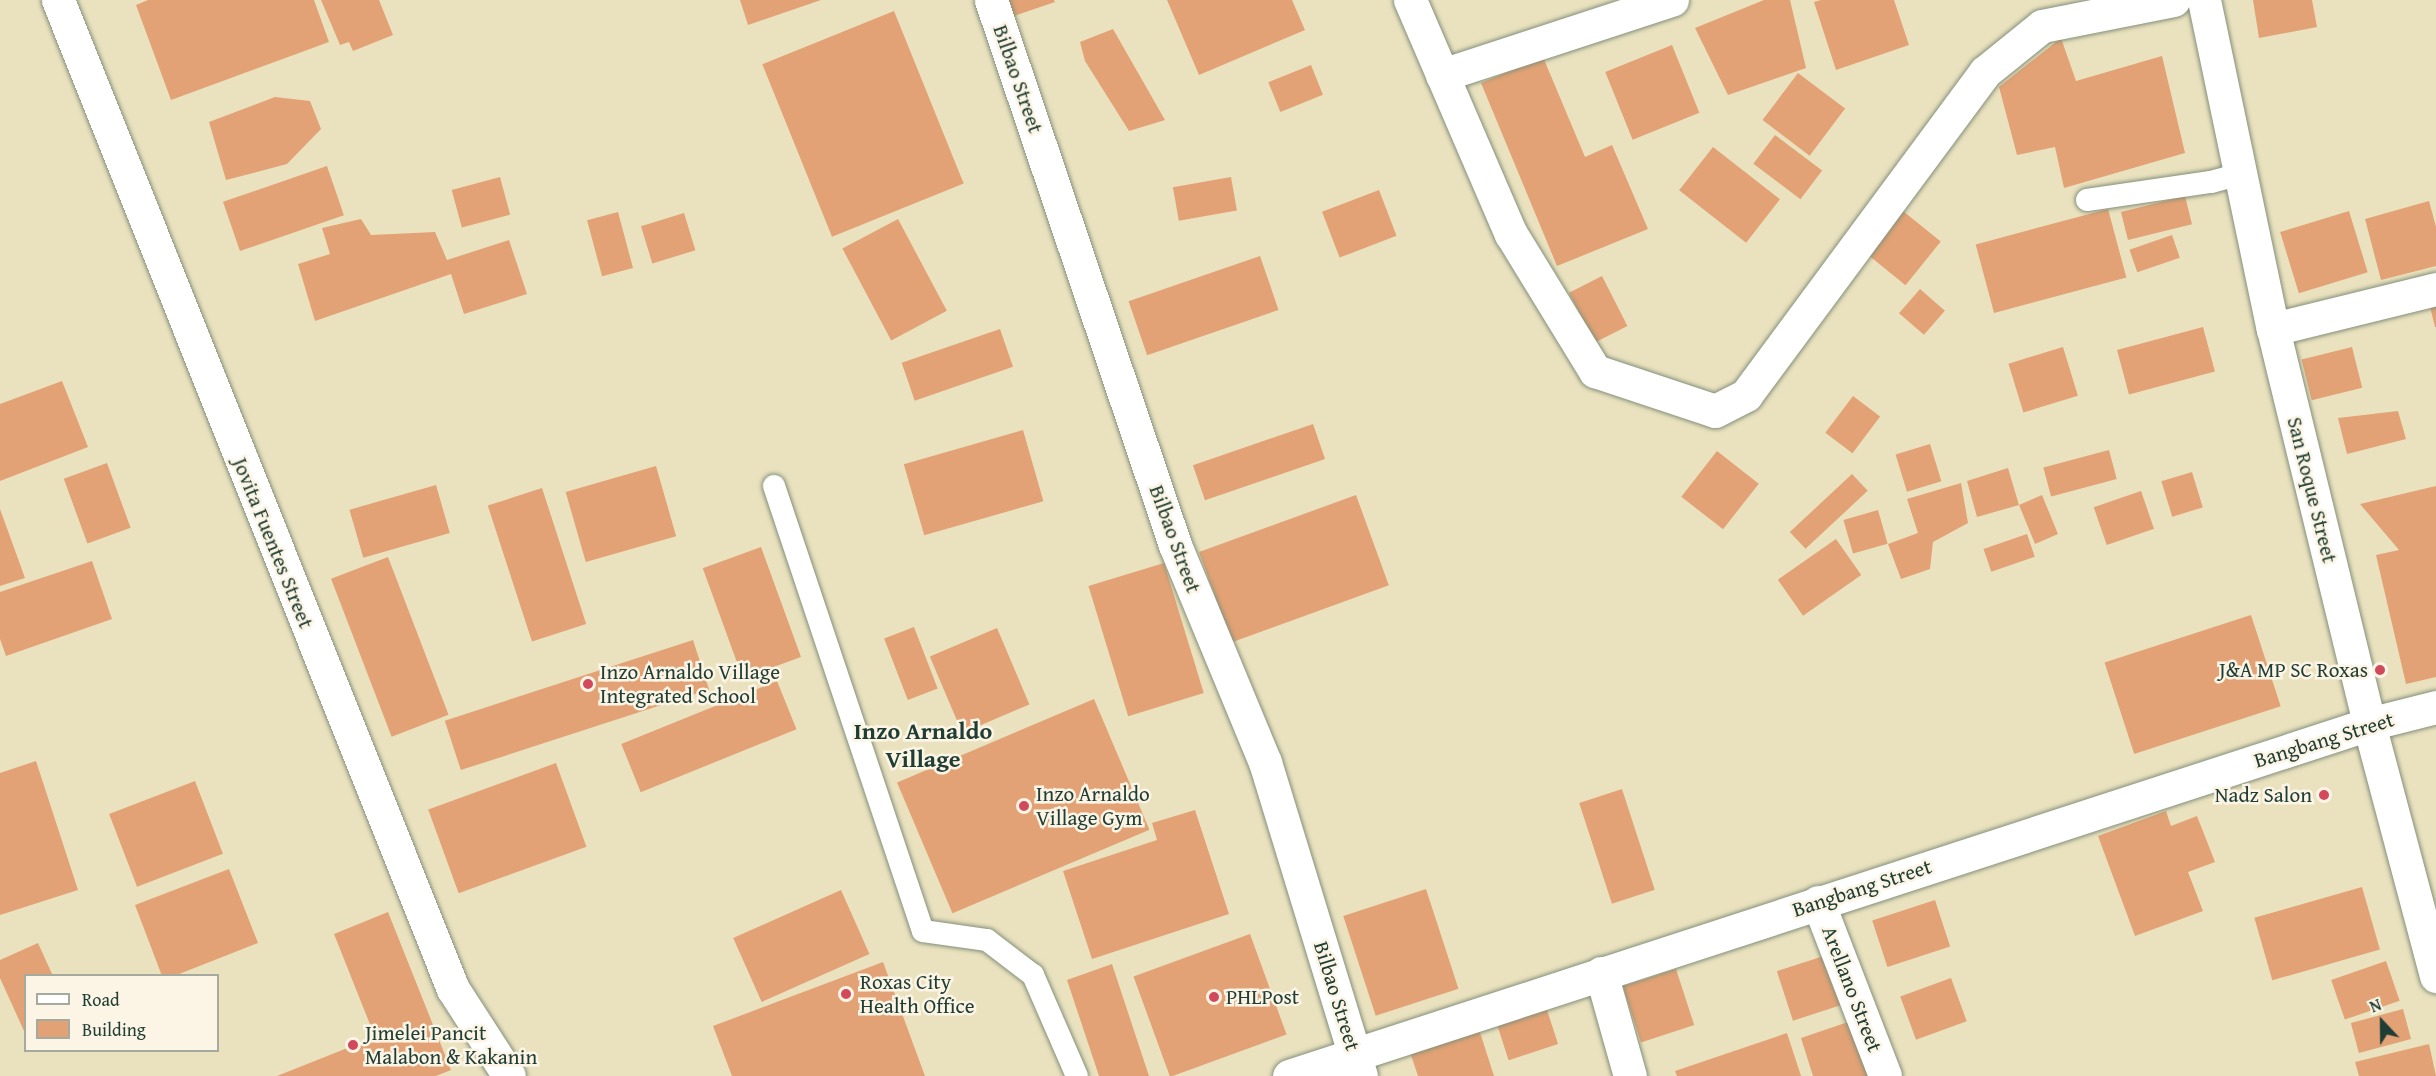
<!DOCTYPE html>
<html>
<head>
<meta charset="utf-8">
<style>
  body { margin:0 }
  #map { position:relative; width:2436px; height:1076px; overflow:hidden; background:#eae2bf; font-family:"Gentium Book Plus",serif }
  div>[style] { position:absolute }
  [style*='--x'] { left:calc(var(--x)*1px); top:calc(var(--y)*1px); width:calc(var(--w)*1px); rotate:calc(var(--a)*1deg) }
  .building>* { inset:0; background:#e2a275; transform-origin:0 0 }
  .roads { filter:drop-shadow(0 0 2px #84907a) drop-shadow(0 0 2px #84907a) }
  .service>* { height:22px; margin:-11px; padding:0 11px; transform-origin:11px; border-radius:11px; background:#fff }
  .minor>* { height:33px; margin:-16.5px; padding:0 16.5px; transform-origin:16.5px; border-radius:16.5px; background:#fff }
  .tertiary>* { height:33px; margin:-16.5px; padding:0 16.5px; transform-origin:16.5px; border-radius:16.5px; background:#fff }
  .secondary>* { height:33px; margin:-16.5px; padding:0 16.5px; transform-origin:16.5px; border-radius:16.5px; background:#fff }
  .dots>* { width:16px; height:16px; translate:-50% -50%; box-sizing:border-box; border:3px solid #fcf5e5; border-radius:50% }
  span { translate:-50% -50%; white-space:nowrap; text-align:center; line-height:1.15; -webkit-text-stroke:5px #fcf5e5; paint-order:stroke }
  .street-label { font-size:21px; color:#1f3d34 }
  .poi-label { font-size:21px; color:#1f3d34 }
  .right { translate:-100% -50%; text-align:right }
  .left { translate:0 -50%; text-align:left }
  .quarter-label { font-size:24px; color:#1f3d34; font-weight:700 }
  .legend { position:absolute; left:24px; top:974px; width:195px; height:78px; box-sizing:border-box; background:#fcf5e5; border:2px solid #a4ab9e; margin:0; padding:8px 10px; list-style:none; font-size:18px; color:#1f3d34 }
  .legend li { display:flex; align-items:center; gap:12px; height:30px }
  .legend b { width:30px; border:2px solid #a4ab9e }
  .north { position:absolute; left:2352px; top:992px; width:60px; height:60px; -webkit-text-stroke:4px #fcf5e5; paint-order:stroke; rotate:338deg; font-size:16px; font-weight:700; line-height:24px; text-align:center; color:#1f3d34 }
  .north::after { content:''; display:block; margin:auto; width:21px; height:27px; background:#1f3d34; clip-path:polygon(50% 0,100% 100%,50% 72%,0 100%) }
</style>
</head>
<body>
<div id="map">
  <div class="building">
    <i style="clip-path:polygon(148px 0,314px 0,329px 42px,171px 100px,136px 5px)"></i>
    <i style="clip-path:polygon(321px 0,379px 0,393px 35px,353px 51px,349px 42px,340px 45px)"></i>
    <i style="clip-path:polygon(740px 0,821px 0,748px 25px)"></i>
    <i style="clip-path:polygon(1007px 0,1054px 0,1055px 2px,1014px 16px)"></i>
    <i style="clip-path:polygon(1167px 0,1292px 0,1305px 30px,1199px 75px)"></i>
    <i style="clip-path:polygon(1764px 0,1790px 0,1806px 68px,1728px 95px,1695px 28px)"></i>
    <i style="clip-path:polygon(1821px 0,1894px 0,1909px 45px,1836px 70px,1814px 2px)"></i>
    <i style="clip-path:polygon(2253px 0,2312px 0,2317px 27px,2259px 38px)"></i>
    <i style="left:894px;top:11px;width:186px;height:142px;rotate:68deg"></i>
    <i style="clip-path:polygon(1113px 29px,1165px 120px,1129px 131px,1085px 61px,1080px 42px)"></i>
    <i style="clip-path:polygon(2061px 38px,2076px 81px,2162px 56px,2185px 153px,2064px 188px,2055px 147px,2017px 155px,1999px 87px)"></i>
    <i style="left:1672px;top:45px;width:73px;height:72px;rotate:68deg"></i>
    <i style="clip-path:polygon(1543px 57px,1585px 157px,1612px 145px,1648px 229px,1557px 266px,1481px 83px)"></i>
    <i style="left:1311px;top:65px;width:32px;height:46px;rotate:68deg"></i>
    <i style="left:1798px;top:73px;width:59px;height:59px;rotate:37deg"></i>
    <i style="clip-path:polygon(275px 97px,310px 101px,321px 129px,287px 164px,226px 180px,209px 122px)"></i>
    <i style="left:1775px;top:135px;width:59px;height:36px;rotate:37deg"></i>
    <i style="left:1713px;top:147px;width:85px;height:55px;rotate:38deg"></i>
    <i style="left:327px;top:166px;width:52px;height:110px;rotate:71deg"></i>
    <i style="left:500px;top:177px;width:39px;height:50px;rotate:75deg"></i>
    <i style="left:1231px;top:177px;width:34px;height:59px;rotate:80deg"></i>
    <i style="left:1379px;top:190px;width:49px;height:61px;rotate:69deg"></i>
    <i style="left:2185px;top:196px;width:29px;height:66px;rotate:76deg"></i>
    <i style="clip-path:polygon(2429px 201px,2436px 227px,2436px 266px,2381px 280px,2365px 219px)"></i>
    <i style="left:1898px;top:207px;width:55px;height:56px;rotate:39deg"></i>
    <i style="left:2108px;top:209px;width:71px;height:137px;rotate:75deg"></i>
    <i style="left:2349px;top:211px;width:64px;height:72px;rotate:73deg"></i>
    <i style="left:618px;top:212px;width:58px;height:32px;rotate:75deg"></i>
    <i style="left:684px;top:213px;width:39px;height:45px;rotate:73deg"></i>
    <i style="clip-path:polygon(361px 219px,371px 235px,435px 232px,447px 260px,509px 240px,527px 294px,464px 314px,451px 274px,315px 321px,298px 264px,330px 254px,322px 228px)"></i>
    <i style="left:898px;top:219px;width:104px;height:63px;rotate:62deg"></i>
    <i style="left:2172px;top:235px;width:24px;height:45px;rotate:71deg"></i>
    <i style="left:1260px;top:256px;width:57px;height:139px;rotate:71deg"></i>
    <i style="left:1602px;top:276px;width:56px;height:37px;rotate:63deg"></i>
    <i style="left:1920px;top:289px;width:33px;height:32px;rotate:41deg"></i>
    <i style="clip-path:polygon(2436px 301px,2436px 327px,2435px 327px,2429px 303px)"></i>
    <i style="left:2203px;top:327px;width:46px;height:89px;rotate:75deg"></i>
    <i style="left:1000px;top:329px;width:40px;height:104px;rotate:71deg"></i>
    <i style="left:2063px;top:347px;width:51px;height:57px;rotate:73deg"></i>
    <i style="left:2352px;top:347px;width:42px;height:52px;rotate:76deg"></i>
    <i style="clip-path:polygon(62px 381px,88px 447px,0 481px,0 404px)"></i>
    <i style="left:1853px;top:396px;width:34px;height:46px;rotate:37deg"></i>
    <i style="clip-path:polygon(2398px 411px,2406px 439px,2347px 454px,2338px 418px)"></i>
    <i style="left:1313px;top:424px;width:37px;height:127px;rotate:71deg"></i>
    <i style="left:1023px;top:430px;width:74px;height:124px;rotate:74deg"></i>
    <i style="left:1930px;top:444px;width:39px;height:36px;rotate:73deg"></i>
    <i style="left:2109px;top:450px;width:30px;height:68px;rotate:75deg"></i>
    <i style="left:1717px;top:451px;width:53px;height:58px;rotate:38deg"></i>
    <i style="left:107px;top:463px;width:69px;height:46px;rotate:70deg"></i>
    <i style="left:656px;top:466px;width:73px;height:94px;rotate:74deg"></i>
    <i style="clip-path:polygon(2008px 468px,2019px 505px,2042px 495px,2058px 534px,2035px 544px,2019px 505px,1977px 517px,1967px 481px)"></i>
    <i style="left:2192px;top:472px;width:37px;height:32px;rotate:73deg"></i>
    <i style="left:1852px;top:474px;width:23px;height:85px;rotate:47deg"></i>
    <i style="clip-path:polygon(1961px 483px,1968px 523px,1933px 542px,1930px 569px,1901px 579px,1888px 544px,1918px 533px,1907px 499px)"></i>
    <i style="left:436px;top:485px;width:50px;height:90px;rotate:74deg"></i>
    <i style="clip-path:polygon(2436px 486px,2436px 677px,2406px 684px,2376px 555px,2399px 550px,2360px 504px)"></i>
    <i style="left:542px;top:488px;width:143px;height:57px;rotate:72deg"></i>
    <i style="left:2141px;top:491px;width:40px;height:50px;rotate:71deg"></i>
    <i style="left:1356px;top:495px;width:96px;height:167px;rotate:70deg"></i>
    <i style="clip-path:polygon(0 509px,25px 578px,0 586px)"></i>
    <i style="left:1878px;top:510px;width:35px;height:36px;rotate:74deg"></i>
    <i style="left:2027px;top:534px;width:24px;height:46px;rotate:71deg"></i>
    <i style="left:1836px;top:539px;width:44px;height:71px;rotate:55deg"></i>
    <i style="left:761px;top:547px;width:117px;height:62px;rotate:70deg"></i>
    <i style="left:388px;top:557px;width:169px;height:61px;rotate:69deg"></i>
    <i style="clip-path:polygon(92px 561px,112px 619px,6px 656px,0 639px,0 592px)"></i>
    <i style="left:1164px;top:563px;width:136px;height:79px;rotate:73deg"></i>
    <i style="left:2251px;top:615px;width:96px;height:154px;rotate:72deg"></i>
    <i style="left:914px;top:627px;width:66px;height:32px;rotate:69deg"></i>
    <i style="left:997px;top:628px;width:83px;height:73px;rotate:67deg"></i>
    <i style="left:693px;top:640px;width:52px;height:261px;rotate:72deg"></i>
    <i style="left:777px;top:681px;width:52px;height:168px;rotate:68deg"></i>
    <i style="left:1094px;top:699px;width:142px;height:214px;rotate:67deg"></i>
    <i style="clip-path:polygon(36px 761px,78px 890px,0 915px,0 773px)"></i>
    <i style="left:556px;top:763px;width:89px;height:136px;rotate:70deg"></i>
    <i style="left:195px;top:781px;width:78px;height:92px;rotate:69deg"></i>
    <i style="left:1622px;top:789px;width:106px;height:45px;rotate:72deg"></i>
    <i style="clip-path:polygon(1195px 810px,1229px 914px,1092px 959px,1063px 871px,1157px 840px,1152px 823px)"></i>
    <i style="clip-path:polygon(2166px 811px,2171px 826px,2197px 816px,2215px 862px,2188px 872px,2203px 911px,2135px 936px,2098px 836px)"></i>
    <i style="clip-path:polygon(229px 869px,258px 943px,174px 976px,162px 976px,135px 905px)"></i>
    <i style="left:2362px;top:887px;width:65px;height:112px;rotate:74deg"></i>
    <i style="left:1426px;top:889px;width:105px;height:87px;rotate:72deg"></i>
    <i style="left:841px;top:890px;width:70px;height:118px;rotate:66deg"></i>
    <i style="left:1935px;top:900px;width:49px;height:66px;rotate:72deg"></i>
    <i style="clip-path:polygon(388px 912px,451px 1070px,436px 1076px,277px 1076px,375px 1037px,334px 934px)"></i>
    <i style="left:1250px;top:934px;width:107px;height:124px;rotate:70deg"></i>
    <i style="clip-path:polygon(38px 943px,53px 976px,26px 976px,24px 1031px,0 978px,0 960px)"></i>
    <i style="left:1833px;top:953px;width:52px;height:59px;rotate:72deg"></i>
    <i style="left:2386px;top:961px;width:42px;height:58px;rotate:71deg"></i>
    <i style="clip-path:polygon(883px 962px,925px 1076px,732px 1076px,713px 1026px)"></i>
    <i style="clip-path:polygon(1112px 964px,1149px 1076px,1099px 1076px,1067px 980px)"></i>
    <i style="left:1676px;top:969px;width:59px;height:56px;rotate:72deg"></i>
    <i style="left:1951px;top:978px;width:46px;height:54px;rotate:70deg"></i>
    <i style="left:1546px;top:1007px;width:39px;height:52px;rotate:72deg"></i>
    <i style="left:2403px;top:1009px;width:31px;height:54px;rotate:75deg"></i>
    <i style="clip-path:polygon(1851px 1021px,1869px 1076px,1813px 1076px,1801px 1038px)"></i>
    <i style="clip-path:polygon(1477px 1023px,1494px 1076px,1418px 1076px,1408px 1046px)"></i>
    <i style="clip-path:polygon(1787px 1033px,1801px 1076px,1677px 1076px,1675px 1071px)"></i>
    <i style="clip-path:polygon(2429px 1044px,2436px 1076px,2359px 1076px,2355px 1062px)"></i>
  </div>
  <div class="roads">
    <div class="service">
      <i style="--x:2087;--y:200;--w:125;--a:-8.3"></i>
      <i style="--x:2211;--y:182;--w:31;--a:-15"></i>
      <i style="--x:774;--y:486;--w:469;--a:71.5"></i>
      <i style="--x:923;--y:931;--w:65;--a:8"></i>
      <i style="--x:987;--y:940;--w:58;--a:37.3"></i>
      <i style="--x:1033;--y:975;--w:110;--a:66.5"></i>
    </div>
    <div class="minor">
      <i style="--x:991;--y:0;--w:575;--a:71.34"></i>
      <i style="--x:1175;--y:545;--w:235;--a:67.5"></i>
      <i style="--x:1265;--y:762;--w:328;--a:73"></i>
      <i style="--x:1410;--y:0;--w:255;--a:66.7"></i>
      <i style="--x:1511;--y:234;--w:161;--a:58.5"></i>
      <i style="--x:1595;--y:371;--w:126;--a:18.4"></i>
      <i style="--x:1715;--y:411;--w:35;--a:-27"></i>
      <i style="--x:1746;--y:395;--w:402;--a:-53.5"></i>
      <i style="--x:1985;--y:72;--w:73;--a:-38.9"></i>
      <i style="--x:2042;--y:26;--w:134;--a:-11.2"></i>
      <i style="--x:1442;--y:75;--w:242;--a:-18.1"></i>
      <i style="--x:2273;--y:329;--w:168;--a:-13.8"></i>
      <i style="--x:1818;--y:902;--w:186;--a:68.9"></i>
      <i style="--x:1601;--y:973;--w:107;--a:74.3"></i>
      <i style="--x:1289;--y:1076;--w:1136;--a:-18.05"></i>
      <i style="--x:2369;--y:724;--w:69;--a:-14.2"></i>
    </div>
    <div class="tertiary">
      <i style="--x:58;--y:0;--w:1065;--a:68.23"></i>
      <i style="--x:453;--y:989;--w:103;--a:57.2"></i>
    </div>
    <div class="secondary">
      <i style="--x:2204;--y:0;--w:336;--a:78.2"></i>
      <i style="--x:2273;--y:329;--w:406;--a:76.3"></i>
      <i style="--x:2369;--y:724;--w:261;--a:75.1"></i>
    </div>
  </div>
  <div class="dots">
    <i style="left:2380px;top:670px;background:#d1495b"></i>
    <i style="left:588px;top:684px;background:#d1495b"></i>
    <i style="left:2324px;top:795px;background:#d1495b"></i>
    <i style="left:1024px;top:806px;background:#d1495b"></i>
    <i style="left:846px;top:994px;background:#d1495b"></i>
    <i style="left:1214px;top:997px;background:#d1495b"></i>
    <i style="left:353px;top:1045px;background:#d1495b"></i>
  </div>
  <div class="street-label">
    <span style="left:1018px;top:79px;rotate:71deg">Bilbao Street</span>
    <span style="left:2312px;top:490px;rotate:76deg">San Roque Street</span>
    <span style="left:1175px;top:539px;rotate:70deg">Bilbao Street</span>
    <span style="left:273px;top:543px;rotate:68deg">Jovita Fuentes Street</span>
    <span style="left:2324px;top:740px;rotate:-17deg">Bangbang Street</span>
    <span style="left:1862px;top:888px;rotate:-18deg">Bangbang Street</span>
    <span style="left:1852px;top:989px;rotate:69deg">Arellano Street</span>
    <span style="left:1337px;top:996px;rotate:73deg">Bilbao Street</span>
  </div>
  <div class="poi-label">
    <span class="right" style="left:2368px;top:670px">J&amp;A MP SC Roxas</span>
    <span class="left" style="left:600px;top:684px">Inzo Arnaldo Village<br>Integrated School</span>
    <span class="left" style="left:1036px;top:806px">Inzo Arnaldo<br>Village Gym</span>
    <span class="right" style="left:2312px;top:795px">Nadz Salon</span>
    <span class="left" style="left:860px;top:994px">Roxas City<br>Health Office</span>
    <span class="left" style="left:1226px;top:997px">PHLPost</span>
    <span class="left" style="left:365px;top:1045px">Jimelei Pancit<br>Malabon &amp; Kakanin</span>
  </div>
  <div class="quarter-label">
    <span style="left:923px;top:745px">Inzo Arnaldo<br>Village</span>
  </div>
  <ul class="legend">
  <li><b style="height:8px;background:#fff"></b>Road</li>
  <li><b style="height:16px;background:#e2a275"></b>Building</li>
  </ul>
  <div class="north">N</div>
</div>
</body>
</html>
